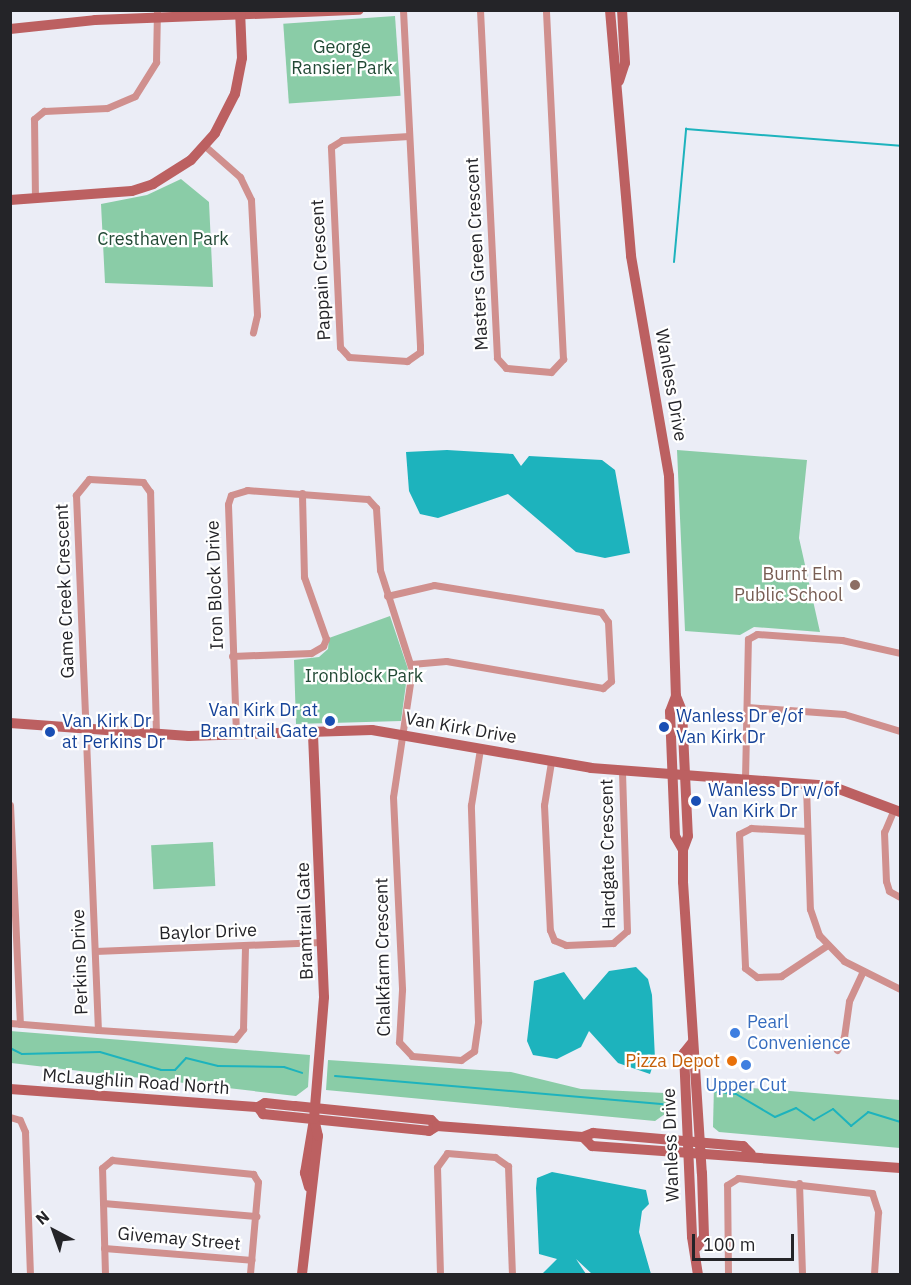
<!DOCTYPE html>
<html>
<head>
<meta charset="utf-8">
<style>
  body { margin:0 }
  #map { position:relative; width:911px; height:1285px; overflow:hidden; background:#ebedf6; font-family:"IBM Plex Sans",sans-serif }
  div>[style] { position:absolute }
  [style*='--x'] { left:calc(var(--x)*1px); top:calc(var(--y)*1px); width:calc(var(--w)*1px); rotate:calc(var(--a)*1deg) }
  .green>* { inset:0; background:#8acca7; transform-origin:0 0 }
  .water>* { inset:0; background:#1db3bd }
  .stream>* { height:2px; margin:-1px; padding:0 1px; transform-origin:1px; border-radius:1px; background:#1db3bd }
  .street>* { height:7px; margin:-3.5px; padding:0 3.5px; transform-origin:3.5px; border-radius:3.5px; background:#d0908e }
  .secondary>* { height:10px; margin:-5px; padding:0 5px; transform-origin:5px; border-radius:5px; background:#bc6061 }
  .dots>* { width:16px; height:16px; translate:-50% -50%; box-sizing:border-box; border:3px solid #fff; border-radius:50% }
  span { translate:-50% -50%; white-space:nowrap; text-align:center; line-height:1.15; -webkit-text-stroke:4.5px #fff; paint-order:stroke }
  .park-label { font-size:18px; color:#224935 }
  .street-label { font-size:18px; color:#242428 }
  .education-label { font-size:18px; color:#785e54 }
  .right { translate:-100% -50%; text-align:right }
  .transit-label { font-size:18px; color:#164399 }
  .left { translate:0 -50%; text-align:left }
  .shop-label { font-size:18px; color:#366cbe }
  .food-label { font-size:18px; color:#c56008 }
  .frame { position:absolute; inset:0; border:12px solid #242428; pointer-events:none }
  .north { position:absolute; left:24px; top:1201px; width:60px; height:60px; -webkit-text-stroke:4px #fff; paint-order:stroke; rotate:319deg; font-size:16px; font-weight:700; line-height:24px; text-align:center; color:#242428 }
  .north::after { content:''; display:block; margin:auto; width:21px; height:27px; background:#242428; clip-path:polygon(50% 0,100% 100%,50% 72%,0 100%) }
  .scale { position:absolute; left:692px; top:1234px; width:102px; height:27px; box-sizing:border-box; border:3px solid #242428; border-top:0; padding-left:8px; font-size:18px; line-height:21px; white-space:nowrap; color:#242428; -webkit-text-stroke:4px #fff; paint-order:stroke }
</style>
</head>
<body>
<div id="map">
  <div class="green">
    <i style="left:395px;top:16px;width:80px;height:112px;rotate:86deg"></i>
    <i style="clip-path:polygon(181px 179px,209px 202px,213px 287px,105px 283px,101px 204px,147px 195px)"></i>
    <i style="clip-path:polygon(677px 450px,807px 460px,799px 538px,820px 632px,754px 627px,740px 635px,685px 631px)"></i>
    <i style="clip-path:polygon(390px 616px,408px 669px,401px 721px,296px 724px,294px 660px,319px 657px,328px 649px,329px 638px)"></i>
    <i style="left:213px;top:842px;width:44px;height:62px;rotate:87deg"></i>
    <i style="clip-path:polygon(10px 1031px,310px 1055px,308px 1087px,296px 1096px,11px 1063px)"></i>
    <i style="clip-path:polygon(328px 1060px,511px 1072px,581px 1089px,665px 1093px,672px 1109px,655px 1121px,326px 1090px)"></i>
    <i style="clip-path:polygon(714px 1085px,900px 1100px,900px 1148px,719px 1132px,713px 1127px)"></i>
  </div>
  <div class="water">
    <i style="clip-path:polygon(447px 450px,513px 454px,521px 466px,529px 456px,602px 460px,615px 470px,630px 553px,605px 558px,576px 552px,508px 494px,438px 518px,420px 514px,409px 491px,406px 452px)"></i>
    <i style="clip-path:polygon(636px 967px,648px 979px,652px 995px,655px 1059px,650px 1074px,618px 1063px,589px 1031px,581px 1047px,557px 1059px,533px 1055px,527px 1041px,534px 981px,564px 972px,584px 1000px,609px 971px)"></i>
    <i style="clip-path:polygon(552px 1172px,646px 1190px,649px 1204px,642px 1211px,639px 1232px,651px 1274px,592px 1274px,576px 1259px,586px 1274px,542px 1274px,557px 1259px,539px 1254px,536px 1188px,537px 1178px)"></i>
  </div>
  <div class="stream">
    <i style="--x:674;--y:262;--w:134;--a:-84.8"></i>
    <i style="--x:686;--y:129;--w:215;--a:4.5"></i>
    <i style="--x:10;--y:1048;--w:13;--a:27"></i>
    <i style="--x:22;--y:1054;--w:78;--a:-1.5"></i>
    <i style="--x:100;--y:1052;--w:64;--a:16.4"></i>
    <i style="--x:161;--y:1070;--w:14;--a:0"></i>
    <i style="--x:175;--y:1070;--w:16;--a:-47"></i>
    <i style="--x:186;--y:1058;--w:33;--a:14"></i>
    <i style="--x:218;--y:1066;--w:66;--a:0.9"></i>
    <i style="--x:284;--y:1067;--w:19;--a:18"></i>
    <i style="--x:335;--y:1076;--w:336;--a:4.9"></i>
    <i style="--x:712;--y:1091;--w:24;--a:7"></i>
    <i style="--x:736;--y:1094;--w:45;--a:30.5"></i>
    <i style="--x:775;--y:1117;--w:23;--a:-23"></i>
    <i style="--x:796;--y:1108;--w:22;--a:34"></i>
    <i style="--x:814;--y:1120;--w:22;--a:-30"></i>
    <i style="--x:833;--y:1109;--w:25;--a:43"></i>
    <i style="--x:851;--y:1126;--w:22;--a:-39"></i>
    <i style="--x:868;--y:1112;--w:34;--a:17"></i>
  </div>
  <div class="street">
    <i style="--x:403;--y:10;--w:336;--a:87.1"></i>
    <i style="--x:420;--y:346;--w:6;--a:90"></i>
    <i style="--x:420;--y:352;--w:16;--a:145"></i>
    <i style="--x:407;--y:361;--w:58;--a:-176.1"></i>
    <i style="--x:349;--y:357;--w:13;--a:-132"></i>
    <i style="--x:340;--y:347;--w:200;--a:-92.6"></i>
    <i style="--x:331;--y:147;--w:13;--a:-32"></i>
    <i style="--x:342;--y:140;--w:67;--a:-3.4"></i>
    <i style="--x:480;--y:10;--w:348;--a:87.2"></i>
    <i style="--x:497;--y:358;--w:13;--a:48"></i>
    <i style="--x:506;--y:368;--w:45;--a:5.1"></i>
    <i style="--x:551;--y:372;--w:18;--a:-47"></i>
    <i style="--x:563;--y:359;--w:349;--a:-92.8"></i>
    <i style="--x:205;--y:146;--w:47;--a:41.5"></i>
    <i style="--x:240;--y:177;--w:25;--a:64"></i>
    <i style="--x:251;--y:200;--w:115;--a:87"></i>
    <i style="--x:257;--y:315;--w:18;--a:103"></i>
    <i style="--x:35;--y:199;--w:80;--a:-90.7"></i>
    <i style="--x:34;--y:119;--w:13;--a:-39"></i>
    <i style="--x:44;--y:111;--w:63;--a:-2.7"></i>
    <i style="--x:107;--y:108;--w:30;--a:-23"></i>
    <i style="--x:135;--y:96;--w:40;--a:-58"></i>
    <i style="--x:156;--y:62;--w:52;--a:-88.9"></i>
    <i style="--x:387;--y:596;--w:48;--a:-13.2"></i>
    <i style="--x:434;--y:585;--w:169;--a:9.2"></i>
    <i style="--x:601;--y:612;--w:12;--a:55"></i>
    <i style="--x:608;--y:622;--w:59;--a:87.1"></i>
    <i style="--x:611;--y:681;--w:11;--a:139"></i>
    <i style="--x:603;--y:688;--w:159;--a:-170.2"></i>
    <i style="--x:446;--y:661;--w:35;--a:175"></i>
    <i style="--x:232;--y:656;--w:79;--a:-2.2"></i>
    <i style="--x:311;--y:653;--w:14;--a:-30"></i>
    <i style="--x:323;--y:646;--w:8;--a:-67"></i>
    <i style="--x:326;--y:639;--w:66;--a:-109.5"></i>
    <i style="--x:304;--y:577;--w:84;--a:-91.4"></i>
    <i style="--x:747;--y:707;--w:97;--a:4.1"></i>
    <i style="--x:844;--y:714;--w:59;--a:16.9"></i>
    <i style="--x:156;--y:734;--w:242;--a:-91.4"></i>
    <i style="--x:150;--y:492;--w:12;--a:-125"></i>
    <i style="--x:143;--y:482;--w:54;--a:-176.8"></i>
    <i style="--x:89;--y:479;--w:21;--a:129"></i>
    <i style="--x:76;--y:495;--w:535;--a:87.65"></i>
    <i style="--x:98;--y:1030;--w:137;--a:3.8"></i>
    <i style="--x:235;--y:1039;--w:13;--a:-51"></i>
    <i style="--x:243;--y:1029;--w:84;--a:-88.6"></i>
    <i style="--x:236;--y:734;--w:230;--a:-92"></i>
    <i style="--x:228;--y:504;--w:9;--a:-72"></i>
    <i style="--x:231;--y:495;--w:17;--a:-17"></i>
    <i style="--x:247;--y:490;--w:121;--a:4.3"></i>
    <i style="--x:368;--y:499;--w:12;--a:48"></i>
    <i style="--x:376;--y:508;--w:62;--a:86.3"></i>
    <i style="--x:380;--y:570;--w:105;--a:72.3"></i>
    <i style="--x:412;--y:670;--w:128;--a:98.5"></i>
    <i style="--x:393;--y:797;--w:193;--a:87.3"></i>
    <i style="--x:402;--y:990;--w:52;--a:93.3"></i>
    <i style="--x:399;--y:1042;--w:19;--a:47"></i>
    <i style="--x:412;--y:1056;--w:49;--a:4.7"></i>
    <i style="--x:461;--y:1060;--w:16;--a:-35"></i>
    <i style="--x:474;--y:1051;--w:30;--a:-82"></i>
    <i style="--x:478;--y:1021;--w:216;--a:-91.9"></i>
    <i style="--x:471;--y:805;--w:57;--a:-80.9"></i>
    <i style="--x:551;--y:762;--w:44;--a:99.2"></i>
    <i style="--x:544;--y:805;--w:125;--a:87.3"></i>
    <i style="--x:550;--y:930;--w:11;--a:68"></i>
    <i style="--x:554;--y:940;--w:13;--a:23"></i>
    <i style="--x:566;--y:945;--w:47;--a:-2.4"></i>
    <i style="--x:613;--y:943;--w:18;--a:-41"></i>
    <i style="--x:627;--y:931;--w:161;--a:-91.8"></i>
    <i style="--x:745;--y:779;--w:140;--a:-88.8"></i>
    <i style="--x:748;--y:639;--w:10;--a:-29"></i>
    <i style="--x:757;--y:634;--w:85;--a:4"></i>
    <i style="--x:842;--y:640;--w:59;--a:12.6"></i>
    <i style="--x:806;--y:785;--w:124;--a:88.2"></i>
    <i style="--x:810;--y:909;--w:28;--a:71"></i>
    <i style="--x:819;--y:935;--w:36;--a:46"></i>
    <i style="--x:844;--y:961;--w:63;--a:26.6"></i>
    <i style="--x:10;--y:805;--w:219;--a:87.4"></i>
    <i style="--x:894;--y:809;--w:25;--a:113"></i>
    <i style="--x:884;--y:832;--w:49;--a:87.7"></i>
    <i style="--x:886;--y:881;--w:10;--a:73"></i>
    <i style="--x:889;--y:891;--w:13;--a:29"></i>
    <i style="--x:807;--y:831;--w:56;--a:-176.9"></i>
    <i style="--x:751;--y:828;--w:13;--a:153"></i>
    <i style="--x:739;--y:834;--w:134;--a:87.4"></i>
    <i style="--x:745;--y:968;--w:15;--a:37"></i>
    <i style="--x:757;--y:977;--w:24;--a:-2"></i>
    <i style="--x:781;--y:976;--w:54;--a:-33.7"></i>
    <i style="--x:95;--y:951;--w:227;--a:-2.3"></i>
    <i style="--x:10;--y:1023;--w:88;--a:4.5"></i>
    <i style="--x:837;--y:1050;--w:15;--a:-62"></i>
    <i style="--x:844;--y:1037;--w:36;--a:-82"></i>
    <i style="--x:849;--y:1001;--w:33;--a:-65"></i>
    <i style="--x:10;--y:1117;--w:10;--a:17"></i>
    <i style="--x:20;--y:1120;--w:13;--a:67"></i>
    <i style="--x:25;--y:1132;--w:142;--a:88"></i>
    <i style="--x:799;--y:1183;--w:91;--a:88.1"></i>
    <i style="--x:103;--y:1203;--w:154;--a:4.9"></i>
    <i style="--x:104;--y:1248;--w:148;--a:4.6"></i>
    <i style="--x:105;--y:1274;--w:106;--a:-91.6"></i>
    <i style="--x:102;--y:1168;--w:13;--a:-39"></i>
    <i style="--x:112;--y:1160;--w:142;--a:5.7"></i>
    <i style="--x:253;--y:1174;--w:9;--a:58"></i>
    <i style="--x:258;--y:1182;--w:92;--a:95"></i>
    <i style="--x:440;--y:1274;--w:107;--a:-91.6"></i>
    <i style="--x:437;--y:1167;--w:17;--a:-54"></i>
    <i style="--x:447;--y:1153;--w:48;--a:4.8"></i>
    <i style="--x:495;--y:1157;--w:16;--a:35"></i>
    <i style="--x:508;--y:1166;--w:108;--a:87.9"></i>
    <i style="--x:728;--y:1274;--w:89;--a:-90.6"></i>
    <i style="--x:727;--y:1185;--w:13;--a:-32"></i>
    <i style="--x:738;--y:1178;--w:135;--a:6.4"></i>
    <i style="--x:872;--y:1193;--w:20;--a:72"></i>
    <i style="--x:878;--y:1212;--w:62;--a:93.7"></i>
  </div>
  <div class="secondary">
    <i style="--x:610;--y:10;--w:247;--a:85.1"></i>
    <i style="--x:631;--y:256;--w:223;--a:80.2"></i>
    <i style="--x:669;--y:476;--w:220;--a:88.2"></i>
    <i style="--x:676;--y:696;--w:16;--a:68"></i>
    <i style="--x:682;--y:711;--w:125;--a:87.3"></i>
    <i style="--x:688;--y:836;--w:15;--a:110"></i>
    <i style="--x:683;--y:850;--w:32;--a:90"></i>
    <i style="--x:683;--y:882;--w:292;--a:86.3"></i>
    <i style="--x:702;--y:1173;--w:64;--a:88.2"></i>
    <i style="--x:704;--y:1237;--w:12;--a:125"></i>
    <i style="--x:10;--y:29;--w:85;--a:-6"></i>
    <i style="--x:95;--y:20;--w:264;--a:-2.2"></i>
    <i style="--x:619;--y:81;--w:19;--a:-72"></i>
    <i style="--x:625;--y:63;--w:53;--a:-93.2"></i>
    <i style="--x:10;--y:200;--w:122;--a:-4.2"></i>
    <i style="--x:132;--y:191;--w:22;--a:-18"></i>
    <i style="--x:153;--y:184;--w:45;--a:-32.3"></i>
    <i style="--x:191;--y:160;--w:36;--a:-48"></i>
    <i style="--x:215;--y:133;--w:44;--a:-62.9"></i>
    <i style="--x:235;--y:94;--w:37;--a:-79"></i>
    <i style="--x:242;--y:58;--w:48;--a:-92.4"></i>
    <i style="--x:676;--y:696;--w:17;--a:111"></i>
    <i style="--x:670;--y:712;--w:124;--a:87.7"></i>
    <i style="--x:675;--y:836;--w:16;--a:60"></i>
    <i style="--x:10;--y:723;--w:179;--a:4.2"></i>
    <i style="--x:189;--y:736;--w:183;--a:-1.9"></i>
    <i style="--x:372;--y:730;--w:222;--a:9.8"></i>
    <i style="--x:591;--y:768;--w:241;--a:4.3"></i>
    <i style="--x:831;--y:786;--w:74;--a:20.6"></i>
    <i style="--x:692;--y:1043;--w:13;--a:129"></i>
    <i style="--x:684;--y:1053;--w:184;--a:87.5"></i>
    <i style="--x:692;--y:1237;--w:37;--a:81"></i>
    <i style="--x:10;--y:1089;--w:249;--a:4.2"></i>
    <i style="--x:258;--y:1107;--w:8;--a:-30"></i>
    <i style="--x:265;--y:1103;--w:30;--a:6"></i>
    <i style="--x:295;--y:1106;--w:137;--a:5.9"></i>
    <i style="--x:431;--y:1120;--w:8;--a:45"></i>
    <i style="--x:258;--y:1107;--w:9;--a:54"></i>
    <i style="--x:263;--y:1114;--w:167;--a:5.8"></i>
    <i style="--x:429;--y:1131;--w:9;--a:-32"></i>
    <i style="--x:437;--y:1126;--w:146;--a:4.3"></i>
    <i style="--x:583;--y:1137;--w:11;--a:-22"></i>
    <i style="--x:593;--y:1133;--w:151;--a:5"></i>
    <i style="--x:743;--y:1146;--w:11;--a:45"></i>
    <i style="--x:583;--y:1137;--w:13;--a:45"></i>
    <i style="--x:592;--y:1146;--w:309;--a:4.1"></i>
    <i style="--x:309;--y:1187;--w:15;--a:-106"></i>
    <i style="--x:305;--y:1173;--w:55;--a:-80.5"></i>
    <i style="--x:302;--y:1274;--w:139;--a:-83.4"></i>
    <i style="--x:318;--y:1136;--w:17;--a:-103"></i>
    <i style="--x:314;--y:1119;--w:122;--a:-85.3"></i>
    <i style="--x:324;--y:997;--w:265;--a:-92.4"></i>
  </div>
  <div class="dots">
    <i style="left:855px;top:585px;background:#8d6e63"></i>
    <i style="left:330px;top:721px;background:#1a4fb4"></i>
    <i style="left:664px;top:727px;background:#1a4fb4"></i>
    <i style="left:50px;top:732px;background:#1a4fb4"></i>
    <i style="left:696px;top:801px;background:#1a4fb4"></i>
    <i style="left:735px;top:1033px;background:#3f7fe0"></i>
    <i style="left:732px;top:1061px;background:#e8710a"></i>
    <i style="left:746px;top:1065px;background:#3f7fe0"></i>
  </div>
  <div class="park-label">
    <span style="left:342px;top:58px">George<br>Ransier Park</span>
    <span style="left:163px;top:239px">Cresthaven Park</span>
    <span style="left:364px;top:676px">Ironblock Park</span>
  </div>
  <div class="street-label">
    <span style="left:477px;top:254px;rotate:-93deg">Masters Green Crescent</span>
    <span style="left:321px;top:270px;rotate:-93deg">Pappain Crescent</span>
    <span style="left:671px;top:385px;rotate:80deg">Wanless Drive</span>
    <span style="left:215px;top:585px;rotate:-92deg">Iron Block Drive</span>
    <span style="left:65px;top:591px;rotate:-92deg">Game Creek Crescent</span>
    <span style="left:461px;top:728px;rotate:10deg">Van Kirk Drive</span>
    <span style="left:608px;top:854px;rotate:-91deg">Hardgate Crescent</span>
    <span style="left:305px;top:921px;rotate:-92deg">Bramtrail Gate</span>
    <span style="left:208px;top:932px;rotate:-2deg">Baylor Drive</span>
    <span style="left:383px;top:957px;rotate:-91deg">Chalkfarm Crescent</span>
    <span style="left:80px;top:962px;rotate:-92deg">Perkins Drive</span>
    <span style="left:136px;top:1082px;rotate:4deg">McLaughlin Road North</span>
    <span style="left:671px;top:1145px;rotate:-92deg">Wanless Drive</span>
    <span style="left:179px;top:1239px;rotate:5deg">Givemay Street</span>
  </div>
  <div class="education-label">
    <span class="right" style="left:843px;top:585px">Burnt Elm<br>Public School</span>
  </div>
  <div class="transit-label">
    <span class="right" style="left:318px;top:721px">Van Kirk Dr at<br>Bramtrail Gate</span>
    <span class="left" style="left:676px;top:727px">Wanless Dr e/of<br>Van Kirk Dr</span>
    <span class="left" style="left:62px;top:732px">Van Kirk Dr<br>at Perkins Dr</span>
    <span class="left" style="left:708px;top:801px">Wanless Dr w/of<br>Van Kirk Dr</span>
  </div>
  <div class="shop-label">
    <span class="left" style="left:747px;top:1033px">Pearl<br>Convenience</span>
    <span style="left:746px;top:1085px">Upper Cut</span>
  </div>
  <div class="food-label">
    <span class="right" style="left:720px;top:1061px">Pizza Depot</span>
  </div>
  <div class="frame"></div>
  <div class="north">N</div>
  <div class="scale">100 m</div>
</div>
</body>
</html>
